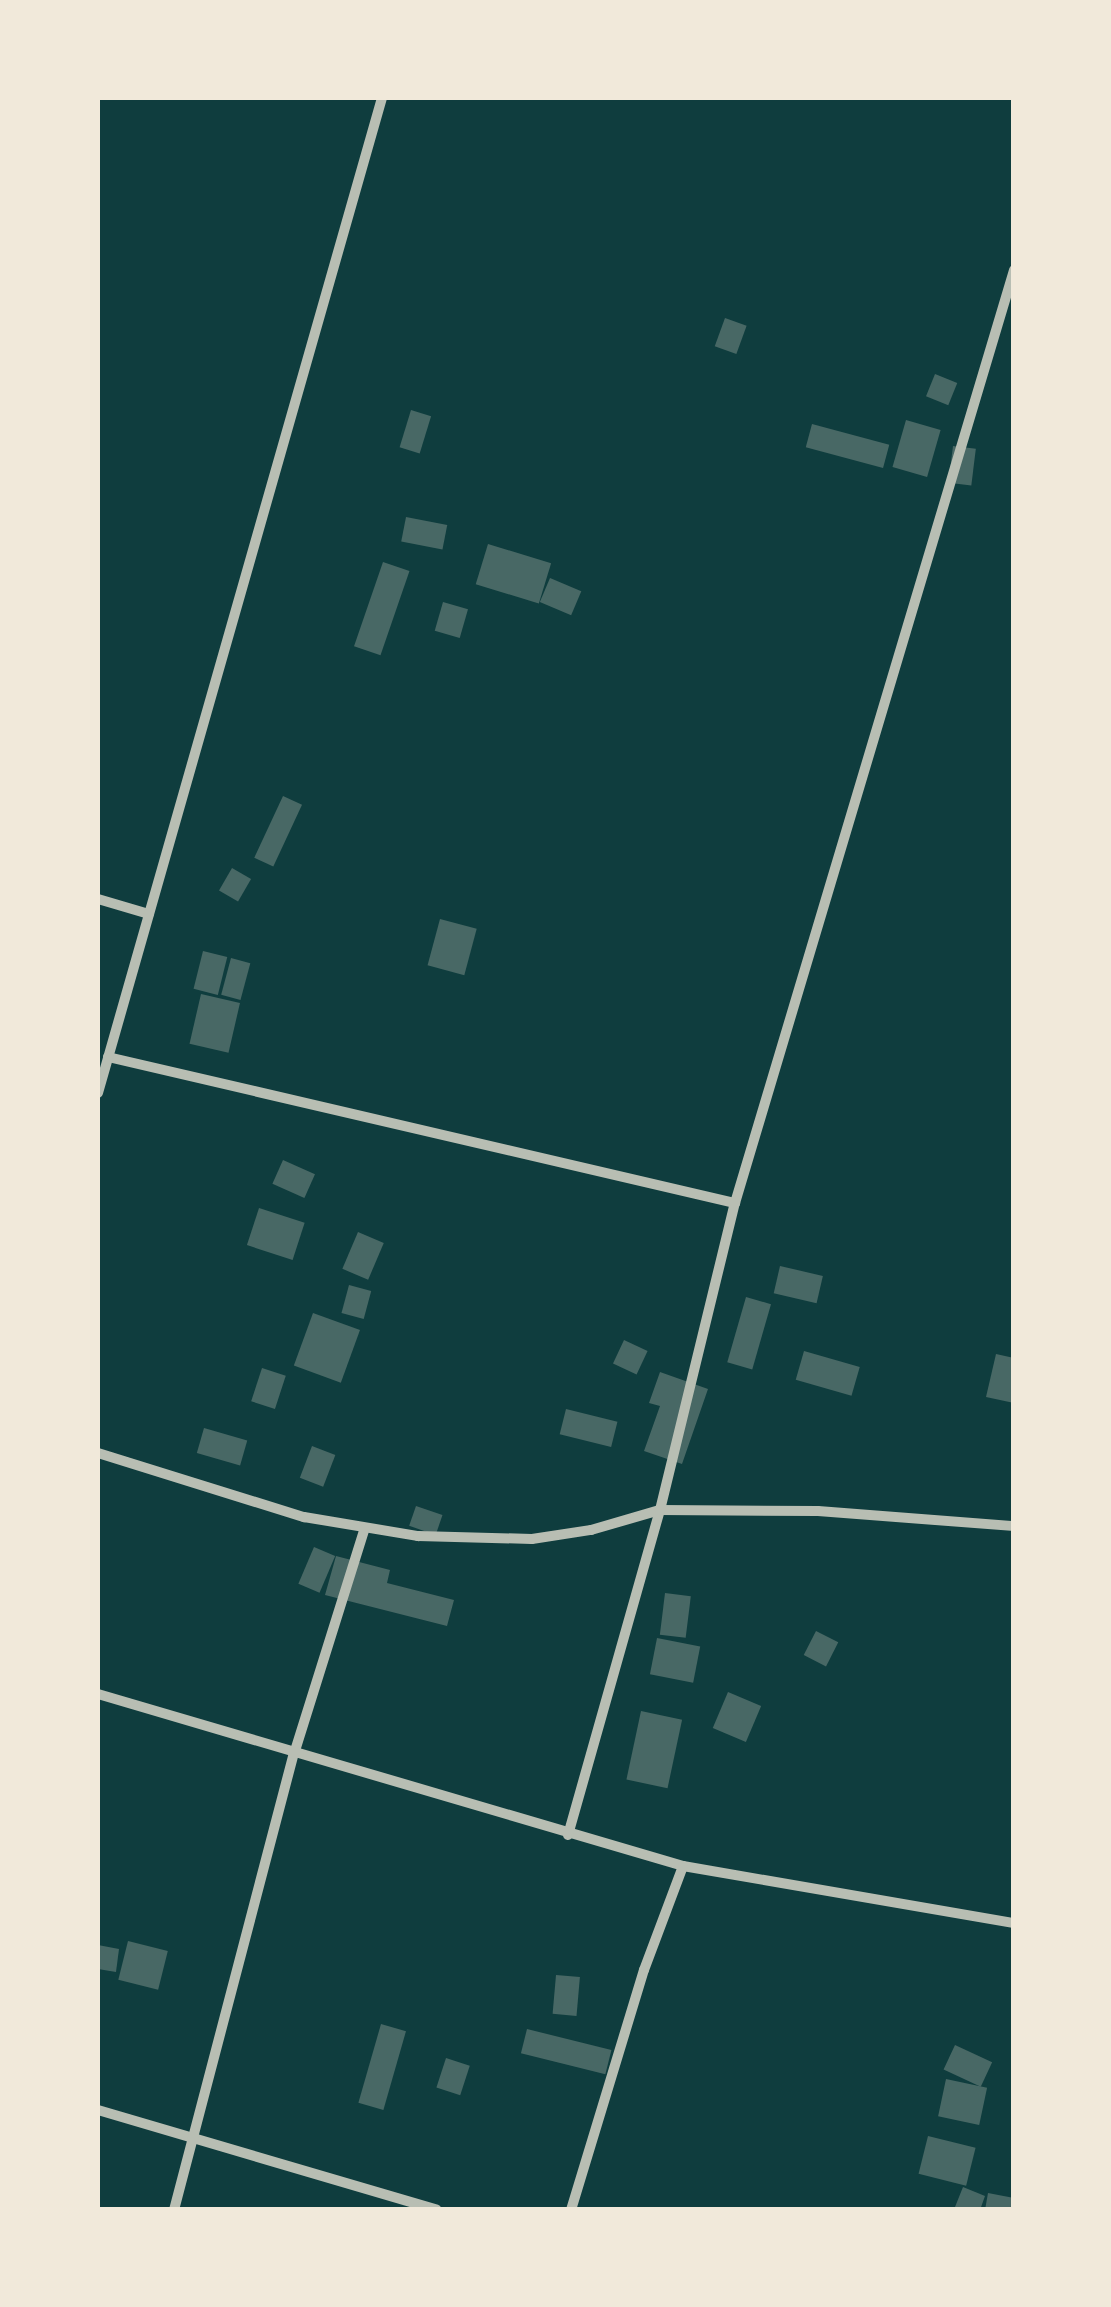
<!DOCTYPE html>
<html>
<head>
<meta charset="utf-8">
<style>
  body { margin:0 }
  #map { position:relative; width:1111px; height:2307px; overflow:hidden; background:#0f3d3e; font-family:Signika,sans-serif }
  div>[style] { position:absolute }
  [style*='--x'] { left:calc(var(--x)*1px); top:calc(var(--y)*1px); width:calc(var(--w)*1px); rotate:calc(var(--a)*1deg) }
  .building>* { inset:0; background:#486865; transform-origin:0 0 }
  .minor>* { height:10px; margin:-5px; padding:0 5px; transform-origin:5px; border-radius:5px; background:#b8beb3 }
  span { translate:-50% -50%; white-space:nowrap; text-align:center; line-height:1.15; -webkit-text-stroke:9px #f1e9da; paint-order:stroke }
  .frame { position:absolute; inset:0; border:100px solid #f1e9da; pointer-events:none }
</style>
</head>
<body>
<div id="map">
  <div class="building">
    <i style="left:725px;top:318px;width:23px;height:30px;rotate:20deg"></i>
    <i style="left:935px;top:374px;width:24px;height:24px;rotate:22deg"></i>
    <i style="left:411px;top:410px;width:21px;height:39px;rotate:17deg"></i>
    <i style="left:906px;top:420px;width:36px;height:49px;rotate:16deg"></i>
    <i style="left:812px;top:424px;width:80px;height:24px;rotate:15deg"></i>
    <i style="left:953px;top:446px;width:23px;height:37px;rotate:7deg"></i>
    <i style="left:406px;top:517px;width:42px;height:25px;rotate:11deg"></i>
    <i style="left:488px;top:544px;width:66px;height:42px;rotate:17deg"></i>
    <i style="left:383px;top:562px;width:28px;height:89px;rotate:19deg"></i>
    <i style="left:550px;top:578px;width:34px;height:26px;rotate:23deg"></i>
    <i style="left:443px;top:602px;width:26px;height:30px;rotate:16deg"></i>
    <i style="left:283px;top:796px;width:21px;height:68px;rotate:25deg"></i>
    <i style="left:232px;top:868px;width:22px;height:26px;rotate:30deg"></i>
    <i style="left:440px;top:919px;width:38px;height:48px;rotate:15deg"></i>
    <i style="left:203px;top:951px;width:25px;height:39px;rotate:14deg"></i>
    <i style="left:231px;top:958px;width:20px;height:38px;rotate:15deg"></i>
    <i style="left:201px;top:994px;width:40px;height:51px;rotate:13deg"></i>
    <i style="left:283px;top:1160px;width:35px;height:26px;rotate:24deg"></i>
    <i style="left:259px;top:1208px;width:48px;height:39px;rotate:18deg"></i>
    <i style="left:358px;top:1232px;width:28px;height:40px;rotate:23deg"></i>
    <i style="left:780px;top:1266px;width:44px;height:28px;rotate:13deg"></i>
    <i style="left:349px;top:1285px;width:23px;height:29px;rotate:15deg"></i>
    <i style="left:746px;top:1297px;width:26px;height:68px;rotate:16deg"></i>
    <i style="left:313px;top:1313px;width:50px;height:56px;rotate:20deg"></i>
    <i style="left:624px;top:1340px;width:26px;height:26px;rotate:25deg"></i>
    <i style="left:804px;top:1351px;width:58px;height:30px;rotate:16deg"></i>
    <i style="clip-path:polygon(996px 1354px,1014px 1358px,1014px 1403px,986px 1397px)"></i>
    <i style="left:262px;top:1368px;width:25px;height:35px;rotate:18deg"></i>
    <i style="clip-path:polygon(660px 1372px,708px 1389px,682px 1464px,644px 1451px,660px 1406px,649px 1403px)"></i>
    <i style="left:566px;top:1409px;width:53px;height:26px;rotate:14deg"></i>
    <i style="left:204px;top:1428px;width:45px;height:26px;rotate:16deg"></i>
    <i style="left:312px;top:1446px;width:25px;height:34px;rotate:21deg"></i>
    <i style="left:416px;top:1506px;width:28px;height:21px;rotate:19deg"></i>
    <i style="left:314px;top:1547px;width:23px;height:40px;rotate:23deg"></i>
    <i style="clip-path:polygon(336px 1556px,390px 1570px,387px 1583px,454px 1600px,447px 1626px,325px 1595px)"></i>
    <i style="left:665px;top:1593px;width:26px;height:42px;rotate:7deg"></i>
    <i style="left:816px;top:1631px;width:25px;height:27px;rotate:27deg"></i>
    <i style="left:657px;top:1638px;width:44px;height:37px;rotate:11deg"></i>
    <i style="left:728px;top:1692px;width:36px;height:39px;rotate:23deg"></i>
    <i style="left:641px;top:1711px;width:42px;height:70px;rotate:12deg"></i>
    <i style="left:128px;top:1941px;width:41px;height:40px;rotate:14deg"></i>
    <i style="clip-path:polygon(98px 1945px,119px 1949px,116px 1972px,98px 1969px)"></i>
    <i style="left:556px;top:1975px;width:24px;height:39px;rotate:5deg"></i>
    <i style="left:381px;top:2024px;width:26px;height:82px;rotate:16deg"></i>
    <i style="left:527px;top:2029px;width:87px;height:25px;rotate:14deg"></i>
    <i style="left:955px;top:2045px;width:41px;height:27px;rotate:25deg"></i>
    <i style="left:446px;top:2058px;width:25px;height:31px;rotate:18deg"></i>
    <i style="left:946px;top:2079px;width:42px;height:38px;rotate:12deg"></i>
    <i style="left:928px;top:2136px;width:49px;height:39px;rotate:14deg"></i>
    <i style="clip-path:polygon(963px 2187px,985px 2196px,980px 2210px,955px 2207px)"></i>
    <i style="clip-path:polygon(988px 2193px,1014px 2198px,1014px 2210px,985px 2210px)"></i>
  </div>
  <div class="minor">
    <i style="--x:98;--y:899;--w:53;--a:16.4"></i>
    <i style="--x:108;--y:1057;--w:644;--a:13.11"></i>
    <i style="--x:98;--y:1093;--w:1035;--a:-74.07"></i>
    <i style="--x:98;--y:1453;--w:216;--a:17.3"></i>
    <i style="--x:304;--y:1517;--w:116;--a:9.5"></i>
    <i style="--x:418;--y:1536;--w:114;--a:1.5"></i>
    <i style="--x:532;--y:1539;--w:60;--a:-8.7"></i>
    <i style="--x:591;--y:1530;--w:72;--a:-16.2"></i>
    <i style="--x:660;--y:1510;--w:158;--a:0.4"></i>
    <i style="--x:818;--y:1511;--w:197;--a:4.4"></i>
    <i style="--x:98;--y:1694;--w:610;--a:16.38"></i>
    <i style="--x:683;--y:1866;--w:336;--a:9.8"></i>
    <i style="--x:568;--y:1835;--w:338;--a:-74.2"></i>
    <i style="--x:660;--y:1510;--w:316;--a:-76.3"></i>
    <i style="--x:735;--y:1203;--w:974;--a:-73.35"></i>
    <i style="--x:98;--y:2110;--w:353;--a:16.4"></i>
    <i style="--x:174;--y:2210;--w:472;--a:-75.3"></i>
    <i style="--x:294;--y:1754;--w:235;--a:-72.6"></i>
    <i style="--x:571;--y:2210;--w:251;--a:-73.1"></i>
    <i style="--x:644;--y:1970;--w:111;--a:-69.4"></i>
  </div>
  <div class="frame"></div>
</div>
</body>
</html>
